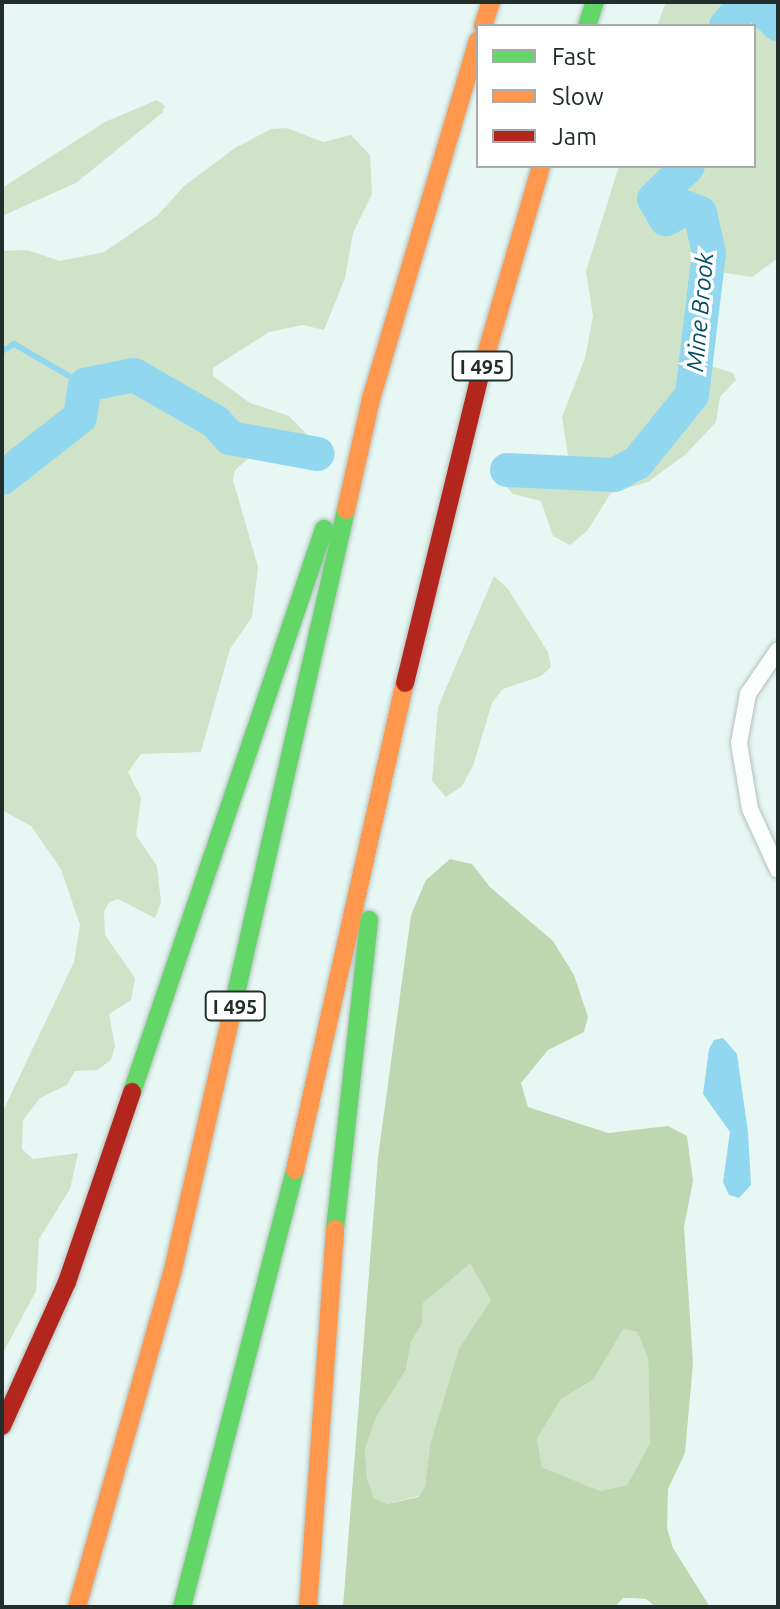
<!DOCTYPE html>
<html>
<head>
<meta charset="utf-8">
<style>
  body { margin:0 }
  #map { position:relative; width:780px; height:1609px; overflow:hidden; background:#e7f8f4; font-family:Ubuntu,sans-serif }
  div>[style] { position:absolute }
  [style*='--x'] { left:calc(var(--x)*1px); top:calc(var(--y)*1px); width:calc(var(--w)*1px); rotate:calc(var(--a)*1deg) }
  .green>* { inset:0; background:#cee3c7 }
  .forest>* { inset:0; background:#bdd8b0 }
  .water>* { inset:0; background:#92d7f0 }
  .stream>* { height:6px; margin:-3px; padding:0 3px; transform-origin:3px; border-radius:3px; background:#92d7f0 }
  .river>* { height:34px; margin:-17px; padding:0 17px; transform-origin:17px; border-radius:17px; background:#92d7f0 }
  .roads { filter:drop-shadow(0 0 2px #b4c1be) drop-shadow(0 0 2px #b4c1be) }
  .street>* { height:16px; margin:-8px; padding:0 8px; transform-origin:8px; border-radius:8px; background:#fbfefd }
  .fast>* { height:18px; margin:-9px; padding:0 9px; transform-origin:9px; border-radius:9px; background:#63d668 }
  .slow>* { height:18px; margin:-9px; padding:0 9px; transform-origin:9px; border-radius:9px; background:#ff974d }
  .jam>* { height:18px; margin:-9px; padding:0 9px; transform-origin:9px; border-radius:9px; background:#b3261e }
  span { translate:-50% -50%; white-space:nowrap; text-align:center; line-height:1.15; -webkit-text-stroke:7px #fff; paint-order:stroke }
  .shield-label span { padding:2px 6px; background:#fff; border:2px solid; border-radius:6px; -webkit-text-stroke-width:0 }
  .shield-label { font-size:20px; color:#222e2b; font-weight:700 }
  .water-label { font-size:24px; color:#005069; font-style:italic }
  .frame { position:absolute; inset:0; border:4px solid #222e2b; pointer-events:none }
  .legend { position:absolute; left:476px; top:24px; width:280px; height:144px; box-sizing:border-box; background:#fff; border:2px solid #a7abaa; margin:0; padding:10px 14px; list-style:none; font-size:24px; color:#222e2b }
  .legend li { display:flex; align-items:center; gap:16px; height:40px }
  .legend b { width:40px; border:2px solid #a7abaa }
</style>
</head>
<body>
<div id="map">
  <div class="green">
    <i style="clip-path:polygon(666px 2px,778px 2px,778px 258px,752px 277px,719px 272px,701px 299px,711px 366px,733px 373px,736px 380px,720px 397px,716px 422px,686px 454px,648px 482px,611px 493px,587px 531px,570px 545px,553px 536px,541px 501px,513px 494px,499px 478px,507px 469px,569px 462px,562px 417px,585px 358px,593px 316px,586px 271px,619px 166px,754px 166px,754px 26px,657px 26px)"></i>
    <i style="clip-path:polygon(157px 100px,165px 106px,162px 113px,76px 183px,2px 216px,2px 188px,105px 122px)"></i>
    <i style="clip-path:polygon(287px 128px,323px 142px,351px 135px,370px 155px,372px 194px,353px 233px,345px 278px,324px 330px,303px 325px,269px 332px,213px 368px,213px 376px,250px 403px,289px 416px,318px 446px,295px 462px,257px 451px,235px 470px,233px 480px,258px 567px,252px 617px,230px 649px,201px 752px,141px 754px,128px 772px,141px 798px,136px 835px,157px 866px,161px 902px,155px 918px,118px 899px,109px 902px,104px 912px,105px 935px,135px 978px,131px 1000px,109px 1014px,115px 1046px,111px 1060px,97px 1070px,75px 1071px,67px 1085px,40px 1098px,23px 1120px,22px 1149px,33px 1159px,78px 1153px,70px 1189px,39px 1239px,36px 1291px,2px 1355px,2px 1113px,74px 962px,80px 925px,61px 869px,31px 826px,2px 810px,2px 251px,27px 250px,60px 261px,104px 252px,157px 216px,184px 186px,235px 148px,271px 129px)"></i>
    <i style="clip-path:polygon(494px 576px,508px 589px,548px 652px,551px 667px,541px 676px,503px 689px,492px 703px,473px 766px,462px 786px,446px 797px,432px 781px,438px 707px)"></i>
    <i style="clip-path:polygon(470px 1264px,491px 1300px,459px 1348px,430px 1444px,425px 1486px,418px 1496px,387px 1504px,374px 1498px,367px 1478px,365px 1449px,376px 1416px,406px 1370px,411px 1342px,422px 1324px,423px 1303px)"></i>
    <i style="clip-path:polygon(622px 1329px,637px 1332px,648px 1358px,650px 1443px,627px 1485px,600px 1491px,542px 1467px,537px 1439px,561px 1399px,593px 1380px)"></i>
  </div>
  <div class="forest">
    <i style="clip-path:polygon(evenodd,450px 859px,472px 864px,490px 887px,553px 941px,574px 975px,588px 1017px,584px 1032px,548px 1050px,521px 1083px,528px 1107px,608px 1133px,668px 1126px,687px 1136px,693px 1181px,684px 1227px,693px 1363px,685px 1453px,668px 1489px,667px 1528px,673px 1548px,710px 1607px,656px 1607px,646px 1599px,633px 1598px,623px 1598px,615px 1607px,343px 1607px,378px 1157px,411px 915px,426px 880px,450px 859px,470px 1264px,491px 1300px,459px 1348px,430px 1444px,425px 1486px,418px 1497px,387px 1504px,374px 1498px,367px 1478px,365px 1449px,376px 1417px,406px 1370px,411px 1342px,422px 1324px,423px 1303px,470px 1264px,450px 859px,623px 1329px,637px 1332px,648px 1358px,650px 1443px,627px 1485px,600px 1491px,542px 1467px,537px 1439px,561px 1399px,593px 1380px,623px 1329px)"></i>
  </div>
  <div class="water">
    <i style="clip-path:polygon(723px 1038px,737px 1054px,748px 1132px,751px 1185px,739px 1198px,729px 1195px,723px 1182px,730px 1132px,703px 1094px,709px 1049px,714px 1040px)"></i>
  </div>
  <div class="stream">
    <i style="--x:2;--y:351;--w:14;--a:-30"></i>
    <i style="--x:14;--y:344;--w:82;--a:30"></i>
  </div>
  <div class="river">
    <i style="--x:755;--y:2;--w:32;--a:44"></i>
    <i style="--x:726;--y:26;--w:31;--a:-50"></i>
    <i style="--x:507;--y:470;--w:107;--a:2.7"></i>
    <i style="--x:614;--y:475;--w:26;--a:-28"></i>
    <i style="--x:637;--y:463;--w:87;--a:-51"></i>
    <i style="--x:692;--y:395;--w:143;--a:-83.2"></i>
    <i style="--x:709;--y:253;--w:41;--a:-102.7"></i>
    <i style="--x:700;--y:213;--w:14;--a:-159"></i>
    <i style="--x:687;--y:208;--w:24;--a:152"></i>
    <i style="--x:666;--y:219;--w:23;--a:-121"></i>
    <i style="--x:654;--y:199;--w:47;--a:-44.1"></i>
    <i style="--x:2;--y:478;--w:99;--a:-38"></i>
    <i style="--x:80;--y:417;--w:32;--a:-81"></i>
    <i style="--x:85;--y:385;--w:50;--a:-11.5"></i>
    <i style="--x:134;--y:375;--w:95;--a:29.8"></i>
    <i style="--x:216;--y:422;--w:21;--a:49"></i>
    <i style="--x:230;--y:438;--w:89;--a:10.3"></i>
  </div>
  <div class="roads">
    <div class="street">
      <i style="--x:778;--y:650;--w:53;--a:124.3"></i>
      <i style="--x:748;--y:694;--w:50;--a:100.4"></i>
      <i style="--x:739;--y:743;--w:67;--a:80.5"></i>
      <i style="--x:750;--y:809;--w:67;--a:65.3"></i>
    </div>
    <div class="fast">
      <i style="--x:587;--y:26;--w:25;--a:-72"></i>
      <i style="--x:232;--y:1011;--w:514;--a:-77.18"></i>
      <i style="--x:132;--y:1092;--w:595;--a:-71.17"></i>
      <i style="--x:335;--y:1229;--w:311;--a:-83.7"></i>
      <i style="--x:182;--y:1607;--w:451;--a:-75.5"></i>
    </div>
    <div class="slow">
      <i style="--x:483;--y:26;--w:25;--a:-72"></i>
      <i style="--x:480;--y:375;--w:218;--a:-73.7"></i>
      <i style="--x:346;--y:510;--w:114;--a:-77.3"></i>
      <i style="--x:371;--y:399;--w:374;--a:-73.4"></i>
      <i style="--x:295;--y:1170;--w:499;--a:-77.3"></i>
      <i style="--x:77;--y:1607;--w:346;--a:-74.1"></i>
      <i style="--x:172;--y:1274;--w:270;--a:-77.1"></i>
      <i style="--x:308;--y:1607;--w:379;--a:-85.9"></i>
    </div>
    <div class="jam">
      <i style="--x:405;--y:683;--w:317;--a:-76.3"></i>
      <i style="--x:2;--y:1426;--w:158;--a:-65.7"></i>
      <i style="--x:67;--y:1282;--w:201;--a:-71.1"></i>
    </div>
  </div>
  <div class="shield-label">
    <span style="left:482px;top:366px">I 495</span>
    <span style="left:235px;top:1006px">I 495</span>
  </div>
  <div class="water-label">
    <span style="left:700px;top:312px;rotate:-85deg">Mine Brook</span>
  </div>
  <div class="frame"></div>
  <ul class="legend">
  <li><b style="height:10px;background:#63d668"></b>Fast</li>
  <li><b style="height:10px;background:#ff974d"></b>Slow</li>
  <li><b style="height:10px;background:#b3261e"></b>Jam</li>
  </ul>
</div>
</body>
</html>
